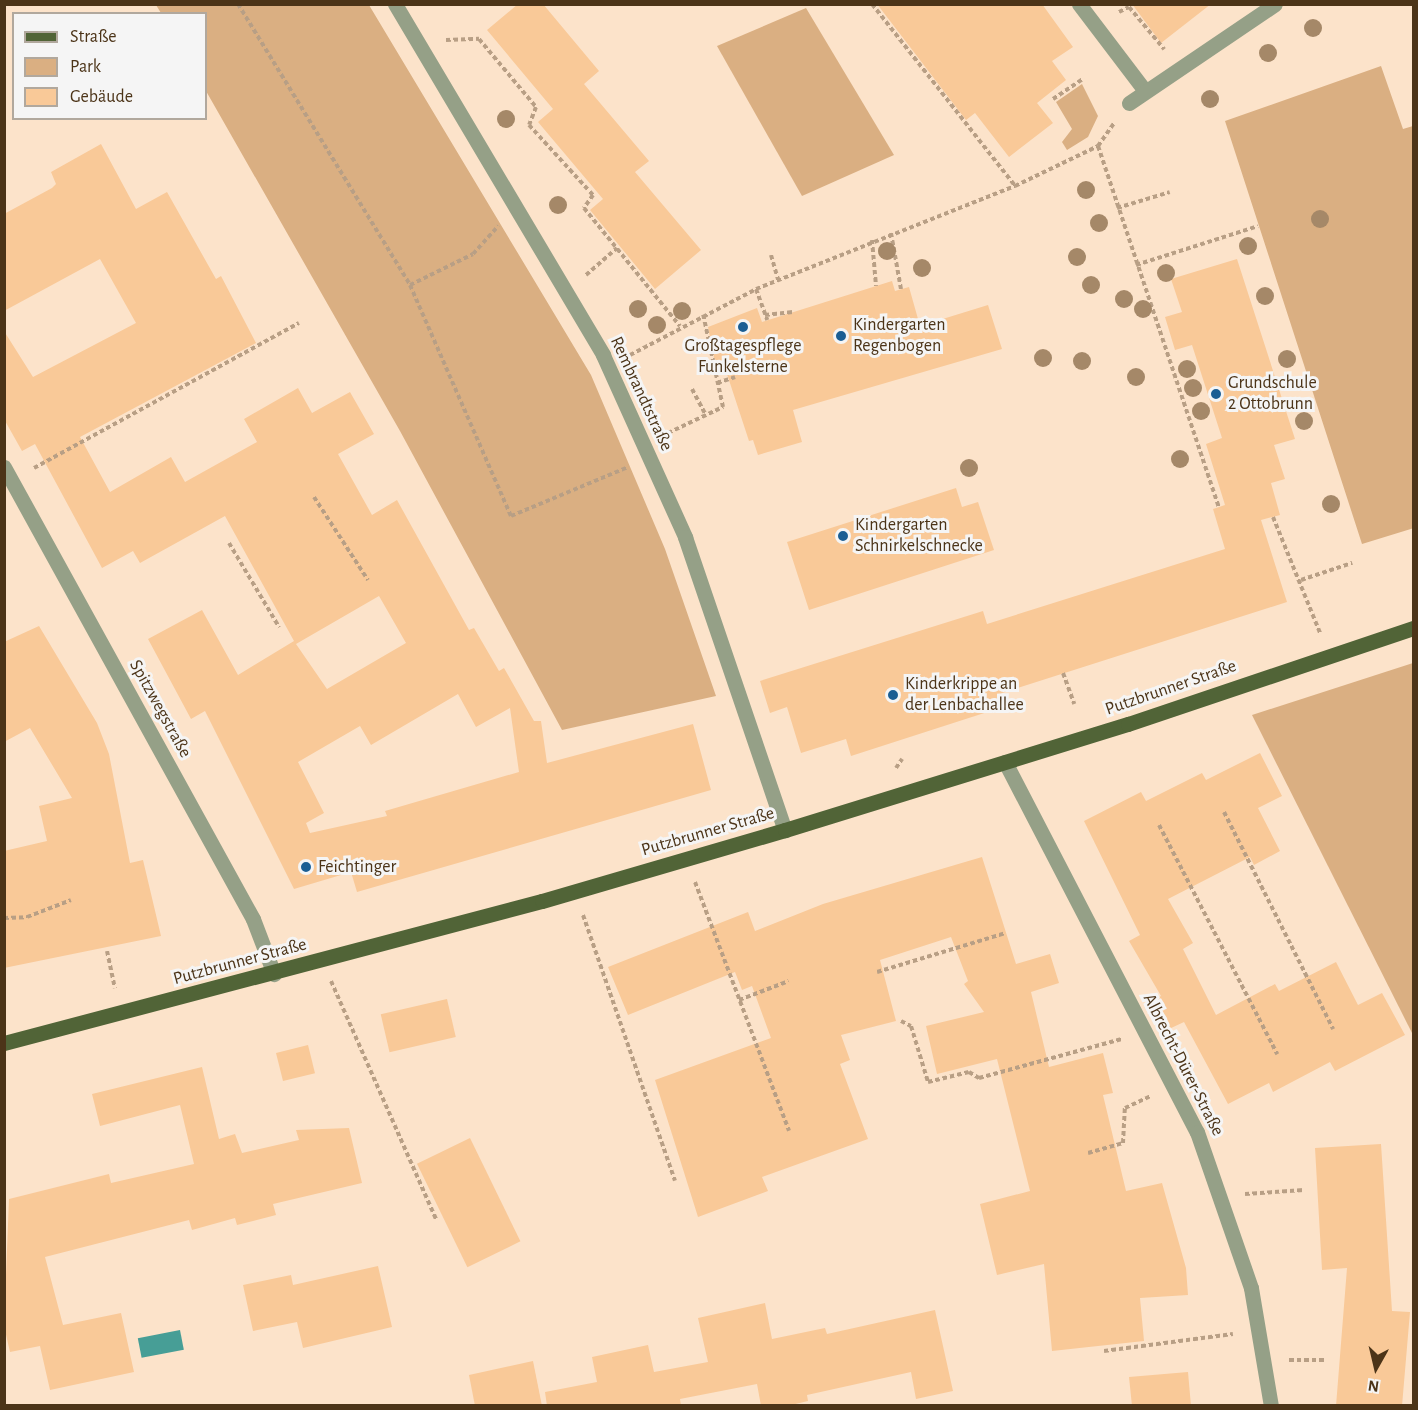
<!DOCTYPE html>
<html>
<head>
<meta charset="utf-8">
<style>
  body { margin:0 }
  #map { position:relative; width:1418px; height:1410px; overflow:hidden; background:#fce3ca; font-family:"Alegreya Sans",sans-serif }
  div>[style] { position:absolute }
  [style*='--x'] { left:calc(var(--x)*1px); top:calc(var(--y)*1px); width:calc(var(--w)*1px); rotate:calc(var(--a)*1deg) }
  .green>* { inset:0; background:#daaf82 }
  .water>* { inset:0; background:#479e96; transform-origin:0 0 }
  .building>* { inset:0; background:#f9c998; transform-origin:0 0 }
  .path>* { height:4px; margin-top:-2px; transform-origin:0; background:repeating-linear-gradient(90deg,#b89f85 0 4.5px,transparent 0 7.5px) }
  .minor>* { height:15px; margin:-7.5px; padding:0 7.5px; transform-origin:7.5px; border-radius:7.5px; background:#95a087 }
  .major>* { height:15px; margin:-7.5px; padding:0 7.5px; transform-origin:7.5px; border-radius:7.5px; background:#516437 }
  .trees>* { width:18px; height:18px; margin:-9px; border-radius:50%; background:#a58868 }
  .dots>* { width:16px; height:16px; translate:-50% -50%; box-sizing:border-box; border:3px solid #f5f5f5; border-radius:50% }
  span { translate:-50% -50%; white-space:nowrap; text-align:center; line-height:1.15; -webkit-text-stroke:6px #f5f5f5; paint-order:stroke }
  .poi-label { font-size:18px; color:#4c3418 }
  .left { translate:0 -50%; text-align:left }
  .street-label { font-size:18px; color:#4c3418 }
  .frame { position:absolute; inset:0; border:6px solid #4c3418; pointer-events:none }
  .legend { position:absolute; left:12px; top:12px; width:195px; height:108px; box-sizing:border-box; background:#f5f5f5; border:2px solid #b1a89d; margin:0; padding:8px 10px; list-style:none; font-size:18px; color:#4c3418 }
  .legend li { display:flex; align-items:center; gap:12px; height:30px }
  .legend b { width:30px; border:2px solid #b1a89d }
  .north { position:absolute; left:1346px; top:1338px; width:60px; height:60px; -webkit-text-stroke:4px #f5f5f5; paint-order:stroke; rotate:188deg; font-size:16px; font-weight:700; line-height:24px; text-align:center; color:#4c3418 }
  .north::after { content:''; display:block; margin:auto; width:21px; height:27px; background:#4c3418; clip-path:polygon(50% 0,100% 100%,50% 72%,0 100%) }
</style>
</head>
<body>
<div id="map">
  <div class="green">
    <i style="clip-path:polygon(156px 5px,369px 5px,591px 375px,665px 549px,716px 696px,562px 730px,400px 431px,206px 91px,206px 14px,161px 13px)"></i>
    <i style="clip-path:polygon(806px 8px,894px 155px,802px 196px,717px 46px)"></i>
    <i style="clip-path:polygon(1381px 66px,1403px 129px,1413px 126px,1414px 528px,1362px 544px,1225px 121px)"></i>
    <i style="clip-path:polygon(1082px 84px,1098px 116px,1088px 137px,1067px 150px,1062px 142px,1072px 129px,1056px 102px)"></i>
    <i style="clip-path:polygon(1413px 663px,1414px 663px,1413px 1035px,1252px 715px)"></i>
  </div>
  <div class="water">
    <i style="left:180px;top:1330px;width:20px;height:43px;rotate:79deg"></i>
  </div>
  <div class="building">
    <i style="clip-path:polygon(518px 4px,543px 4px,599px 71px,584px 84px,649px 161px,635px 172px,701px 250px,655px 289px,590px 210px,603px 199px,538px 122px,553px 109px,487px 30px)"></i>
    <i style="clip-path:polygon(877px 4px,1042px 4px,1073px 47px,1052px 61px,1066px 80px,1037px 103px,1053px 123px,1009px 157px,975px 113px,966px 120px)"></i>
    <i style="clip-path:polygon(1132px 4px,1211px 4px,1161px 43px)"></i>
    <i style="clip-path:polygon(evenodd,101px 144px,136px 209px,167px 192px,216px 279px,221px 276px,256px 343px,80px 437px,110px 492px,171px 457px,185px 482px,257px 442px,244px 419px,298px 388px,312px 413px,350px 392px,374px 434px,338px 454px,372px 515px,397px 500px,469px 630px,474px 628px,499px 671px,504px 668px,534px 721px,541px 721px,547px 763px,693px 724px,711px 790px,357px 892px,351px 872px,294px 889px,205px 711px,191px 719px,148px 639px,202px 610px,238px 675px,294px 641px,225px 516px,140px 563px,133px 551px,102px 568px,35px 444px,22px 451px,4px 419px,4px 331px,33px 377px,136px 323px,100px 259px,4px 311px,4px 214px,52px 188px,56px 184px,51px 172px,101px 144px,379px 596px,406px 643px,327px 689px,296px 644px,379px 596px,101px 144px,458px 694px,476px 727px,510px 708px,519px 772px,385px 811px,387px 816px,310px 833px,306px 823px,324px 813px,298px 762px,360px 726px,371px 745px,458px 694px)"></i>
    <i style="clip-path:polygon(1237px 259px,1295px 439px,1274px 445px,1285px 479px,1271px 483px,1280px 515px,1261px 520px,1287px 602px,1002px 693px,1006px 706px,851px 756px,846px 739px,801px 753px,787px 707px,770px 713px,760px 681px,983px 611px,987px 624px,1225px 549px,1213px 509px,1225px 505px,1206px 444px,1222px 438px,1192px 345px,1175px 350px,1165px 317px,1182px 312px,1171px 279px)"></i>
    <i style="clip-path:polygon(892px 281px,895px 291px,909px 287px,920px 326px,988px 305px,1002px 349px,793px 410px,802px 442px,758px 455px,753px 440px,749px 441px,726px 371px,717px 373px,708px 327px,757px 308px,762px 322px)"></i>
    <i style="clip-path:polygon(956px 488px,962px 507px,978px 502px,994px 550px,809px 610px,787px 542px)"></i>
    <i style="clip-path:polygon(39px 626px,97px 723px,109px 754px,130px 863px,143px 860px,161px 936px,4px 968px,4px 851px,47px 841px,39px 806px,72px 798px,30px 728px,4px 742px,4px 642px)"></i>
    <i style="clip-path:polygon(1260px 753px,1282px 796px,1258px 808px,1280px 851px,1254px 865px,1250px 857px,1168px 899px,1193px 943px,1183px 949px,1216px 1015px,1275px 984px,1279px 991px,1336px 962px,1358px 1005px,1382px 993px,1405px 1035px,1335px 1071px,1330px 1062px,1273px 1092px,1269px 1083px,1228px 1104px,1184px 1022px,1169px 1029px,1154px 1000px,1161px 996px,1129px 941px,1140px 935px,1084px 821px,1141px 792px,1146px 801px,1202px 773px,1206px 780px)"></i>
    <i style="clip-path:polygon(982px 857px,1016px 964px,1050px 954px,1059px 983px,1031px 992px,1049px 1067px,1103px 1053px,1113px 1093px,1103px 1095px,1126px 1191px,1162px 1183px,1186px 1268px,1188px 1295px,1140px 1298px,1144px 1341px,1052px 1351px,1044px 1264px,997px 1275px,980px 1204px,1030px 1191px,997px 1059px,937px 1074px,926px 1026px,984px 1012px,964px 984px,968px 981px,951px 937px,880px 960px,896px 1021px,841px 1035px,850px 1060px,840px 1064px,868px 1139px,762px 1177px,768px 1191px,698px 1217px,655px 1080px,771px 1038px,752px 986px,742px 990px,735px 972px,628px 1015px,608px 967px,748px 912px,755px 931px,823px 904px)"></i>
    <i style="left:447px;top:999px;width:39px;height:68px;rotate:77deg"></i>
    <i style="left:308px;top:1045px;width:29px;height:33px;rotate:76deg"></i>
    <i style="clip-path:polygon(202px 1067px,219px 1139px,235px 1134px,242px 1153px,299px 1140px,296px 1130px,349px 1128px,362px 1183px,273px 1204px,276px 1215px,237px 1225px,235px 1218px,192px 1230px,189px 1220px,45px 1257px,63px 1325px,121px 1313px,134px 1372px,50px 1390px,40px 1346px,10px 1352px,4px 1326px,9px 1199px,109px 1174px,111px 1183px,194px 1164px,180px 1105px,100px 1126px,92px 1094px)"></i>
    <i style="left:470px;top:1138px;width:115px;height:59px;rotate:64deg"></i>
    <i style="clip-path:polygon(1381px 1144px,1392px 1311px,1410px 1312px,1402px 1406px,1336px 1406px,1347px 1268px,1322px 1270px,1315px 1148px)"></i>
    <i style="clip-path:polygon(378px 1266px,392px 1327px,303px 1348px,297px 1322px,253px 1331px,243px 1285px,291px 1275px,293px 1285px)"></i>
    <i style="clip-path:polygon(765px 1303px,772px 1339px,825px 1328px,827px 1334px,935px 1310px,953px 1391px,916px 1399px,911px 1372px,807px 1395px,808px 1401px,787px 1406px,761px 1406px,757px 1384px,680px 1399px,681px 1406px,547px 1406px,545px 1392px,597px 1382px,592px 1357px,648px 1345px,654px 1372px,708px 1362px,698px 1318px)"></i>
    <i style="clip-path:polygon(533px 1361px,542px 1406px,475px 1406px,469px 1375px)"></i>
    <i style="clip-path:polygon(1188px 1372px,1191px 1406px,1132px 1406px,1129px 1377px)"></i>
  </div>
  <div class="path">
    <i style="--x:238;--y:4;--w:329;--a:58.5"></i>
    <i style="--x:410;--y:285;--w:252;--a:66.4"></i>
    <i style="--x:511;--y:516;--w:127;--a:-22.7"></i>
    <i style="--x:872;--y:4;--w:231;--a:51.8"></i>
    <i style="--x:1119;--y:12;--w:11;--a:-27"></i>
    <i style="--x:1129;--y:7;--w:55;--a:50.2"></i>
    <i style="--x:446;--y:40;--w:33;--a:-2"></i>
    <i style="--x:479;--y:39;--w:89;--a:50"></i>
    <i style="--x:536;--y:107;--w:19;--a:111"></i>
    <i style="--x:529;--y:125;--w:95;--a:47.6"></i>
    <i style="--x:593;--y:195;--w:16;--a:125"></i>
    <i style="--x:584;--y:208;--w:152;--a:50.9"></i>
    <i style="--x:1053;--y:99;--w:37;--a:-34"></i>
    <i style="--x:1098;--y:146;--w:381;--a:71.5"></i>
    <i style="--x:1117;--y:208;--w:55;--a:-16.8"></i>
    <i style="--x:891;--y:233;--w:57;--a:79.9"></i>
    <i style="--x:872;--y:240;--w:46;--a:85"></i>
    <i style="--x:771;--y:255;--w:25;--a:74"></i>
    <i style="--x:1136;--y:265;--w:128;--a:-17.7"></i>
    <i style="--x:586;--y:275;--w:41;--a:-41.1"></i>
    <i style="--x:410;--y:285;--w:70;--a:-26.2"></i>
    <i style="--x:473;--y:254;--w:38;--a:-48"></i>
    <i style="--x:756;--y:289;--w:33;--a:70"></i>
    <i style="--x:765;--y:315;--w:28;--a:-6"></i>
    <i style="--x:630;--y:355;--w:142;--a:-27.6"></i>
    <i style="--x:756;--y:289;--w:279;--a:-21.7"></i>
    <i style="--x:1015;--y:186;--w:92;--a:-25.7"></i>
    <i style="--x:1098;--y:146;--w:28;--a:-55"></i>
    <i style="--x:717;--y:383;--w:19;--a:-18"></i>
    <i style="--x:692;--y:389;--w:30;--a:62"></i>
    <i style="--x:668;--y:433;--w:61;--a:-25.3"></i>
    <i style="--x:723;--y:407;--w:95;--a:-102.1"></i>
    <i style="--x:34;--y:468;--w:302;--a:-28.7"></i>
    <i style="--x:314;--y:497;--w:99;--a:57"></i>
    <i style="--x:1273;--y:517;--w:127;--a:67.9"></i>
    <i style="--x:229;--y:543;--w:98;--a:59.2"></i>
    <i style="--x:1301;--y:580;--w:54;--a:-18.4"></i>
    <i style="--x:1063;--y:673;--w:33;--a:70"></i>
    <i style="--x:896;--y:768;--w:11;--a:-56"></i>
    <i style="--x:1224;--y:812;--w:243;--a:63.3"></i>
    <i style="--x:1159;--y:825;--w:258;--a:62.7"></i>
    <i style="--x:695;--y:882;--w:266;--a:69.3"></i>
    <i style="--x:583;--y:915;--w:281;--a:70.9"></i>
    <i style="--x:4;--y:918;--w:23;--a:-2"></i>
    <i style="--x:27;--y:917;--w:47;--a:-21.1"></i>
    <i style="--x:107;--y:951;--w:38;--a:78"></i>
    <i style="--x:877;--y:972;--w:134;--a:-16.9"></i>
    <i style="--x:331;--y:981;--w:260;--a:66.2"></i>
    <i style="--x:739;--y:1000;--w:53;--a:-20.8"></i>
    <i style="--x:901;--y:1021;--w:11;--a:27"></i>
    <i style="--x:911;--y:1026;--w:59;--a:73.1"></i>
    <i style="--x:928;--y:1082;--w:42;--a:-13.7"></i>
    <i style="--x:969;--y:1072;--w:12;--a:31"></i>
    <i style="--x:979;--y:1078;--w:148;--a:-15.3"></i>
    <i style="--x:1088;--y:1153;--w:36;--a:-16"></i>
    <i style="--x:1123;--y:1143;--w:35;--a:-87"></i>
    <i style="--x:1125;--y:1108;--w:29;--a:-25"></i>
    <i style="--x:1245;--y:1194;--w:59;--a:-3.9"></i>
    <i style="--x:1104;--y:1351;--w:130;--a:-7.5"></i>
    <i style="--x:1289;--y:1360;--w:38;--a:0"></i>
  </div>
  <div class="minor">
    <i style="--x:395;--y:4;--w:408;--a:59.3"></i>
    <i style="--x:603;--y:355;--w:200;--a:65.7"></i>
    <i style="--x:685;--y:537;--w:310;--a:71.2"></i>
    <i style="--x:1079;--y:4;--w:109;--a:52.8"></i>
    <i style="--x:1129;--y:103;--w:176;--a:-34.1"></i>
    <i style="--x:4;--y:467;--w:516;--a:61.15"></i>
    <i style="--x:253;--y:919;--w:59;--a:69.1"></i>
    <i style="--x:1005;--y:762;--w:417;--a:62.6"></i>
    <i style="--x:1197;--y:1132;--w:165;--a:70.9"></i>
    <i style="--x:1251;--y:1288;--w:120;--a:80.4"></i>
  </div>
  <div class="major">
    <i style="--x:4;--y:1043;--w:556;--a:-14.79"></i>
    <i style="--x:542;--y:901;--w:253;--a:-16.3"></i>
    <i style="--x:785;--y:830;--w:359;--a:-17.2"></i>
    <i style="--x:1128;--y:724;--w:302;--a:-18.6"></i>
  </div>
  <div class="trees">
    <i style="left:1313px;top:28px"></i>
    <i style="left:1268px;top:53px"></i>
    <i style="left:1210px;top:99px"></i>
    <i style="left:506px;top:119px"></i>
    <i style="left:1086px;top:190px"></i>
    <i style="left:558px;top:205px"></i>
    <i style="left:1320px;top:219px"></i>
    <i style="left:1099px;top:223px"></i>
    <i style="left:1248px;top:246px"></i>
    <i style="left:887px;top:251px"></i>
    <i style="left:1077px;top:257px"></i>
    <i style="left:922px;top:268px"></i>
    <i style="left:1166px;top:273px"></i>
    <i style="left:1091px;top:285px"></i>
    <i style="left:1265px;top:296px"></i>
    <i style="left:1124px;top:299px"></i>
    <i style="left:638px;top:309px"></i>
    <i style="left:1143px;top:309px"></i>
    <i style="left:682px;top:311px"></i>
    <i style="left:657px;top:325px"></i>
    <i style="left:1043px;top:358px"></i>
    <i style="left:1287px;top:359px"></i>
    <i style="left:1082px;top:361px"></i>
    <i style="left:1187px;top:369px"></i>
    <i style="left:1136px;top:377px"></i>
    <i style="left:1193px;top:388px"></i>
    <i style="left:1201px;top:411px"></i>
    <i style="left:1304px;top:421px"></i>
    <i style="left:1180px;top:459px"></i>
    <i style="left:969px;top:468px"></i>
    <i style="left:1331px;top:504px"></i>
  </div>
  <div class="dots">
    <i style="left:743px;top:327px;background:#1b5e93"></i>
    <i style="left:841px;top:336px;background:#1b5e93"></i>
    <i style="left:1216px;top:394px;background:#1b5e93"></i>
    <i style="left:843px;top:536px;background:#1b5e93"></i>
    <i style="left:893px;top:695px;background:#1b5e93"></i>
    <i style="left:306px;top:867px;background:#1b5e93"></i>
  </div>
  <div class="poi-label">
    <span class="left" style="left:853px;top:336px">Kindergarten<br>Regenbogen</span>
    <span style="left:743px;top:357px">Großtagespflege<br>Funkelsterne</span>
    <span class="left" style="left:1228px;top:394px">Grundschule<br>2 Ottobrunn</span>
    <span class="left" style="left:855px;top:536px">Kindergarten<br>Schnirkelschnecke</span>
    <span class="left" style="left:905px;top:695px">Kinderkrippe an<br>der Lenbachallee</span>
    <span class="left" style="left:318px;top:867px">Feichtinger</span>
  </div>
  <div class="street-label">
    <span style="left:641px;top:394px;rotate:65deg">Rembrandtstraße</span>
    <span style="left:1171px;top:688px;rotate:-19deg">Putzbrunner Straße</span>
    <span style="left:160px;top:709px;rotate:61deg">Spitzwegstraße</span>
    <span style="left:708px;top:832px;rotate:-16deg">Putzbrunner Straße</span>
    <span style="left:240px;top:962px;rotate:-15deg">Putzbrunner Straße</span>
    <span style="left:1183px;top:1065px;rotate:63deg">Albrecht-Dürer-Straße</span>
  </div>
  <div class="frame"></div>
  <ul class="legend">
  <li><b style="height:8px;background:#516437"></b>Straße</li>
  <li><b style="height:16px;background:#daaf82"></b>Park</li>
  <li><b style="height:16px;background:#f9c998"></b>Gebäude</li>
  </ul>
  <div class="north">N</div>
</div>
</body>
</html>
